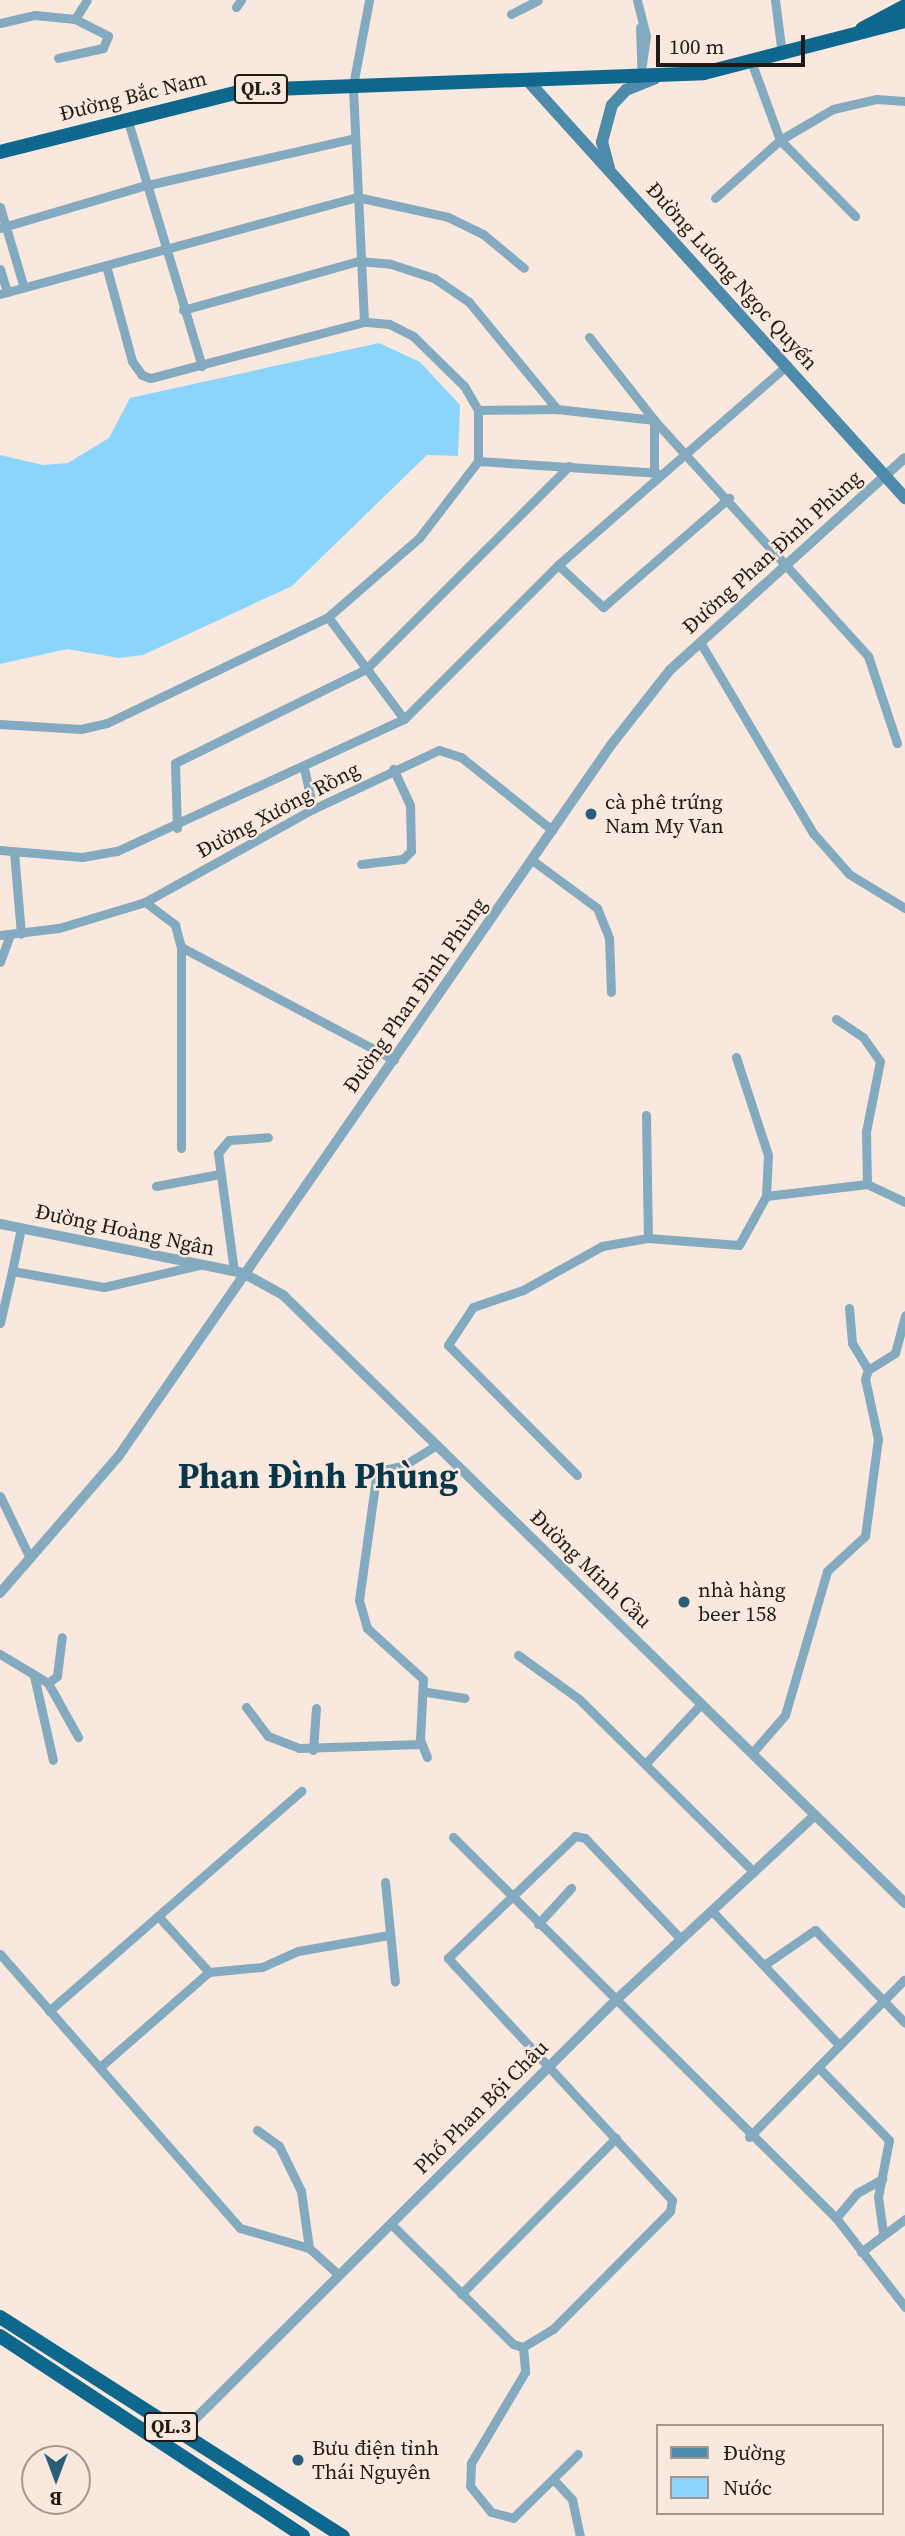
<!DOCTYPE html>
<html>
<head>
<meta charset="utf-8">
<style>
  body { margin:0 }
  #map { position:relative; width:905px; height:2536px; overflow:hidden; background:#f8e8dd; font-family:"Source Serif 4",serif }
  div>[style] { position:absolute }
  [style*='--x'] { left:calc(var(--x)*1px); top:calc(var(--y)*1px); width:calc(var(--w)*1px); rotate:calc(var(--a)*1deg) }
  .water>* { inset:0; background:#8bd5fd }
  .minor>* { height:9px; margin:-4.5px; padding:0 4.5px; transform-origin:4.5px; border-radius:4.5px; background:#84aac0 }
  .tertiary>* { height:10px; margin:-5px; padding:0 5px; transform-origin:5px; border-radius:5px; background:#84aac0 }
  .secondary>* { height:12px; margin:-6px; padding:0 6px; transform-origin:6px; border-radius:6px; background:#4e8aa9 }
  .trunk>* { height:14px; margin:-7px; padding:0 7px; transform-origin:7px; border-radius:7px; background:#0e678c }
  .dots>* { width:19px; height:19px; translate:-50% -50%; box-sizing:border-box; border:4px solid #f8e8dd; border-radius:50% }
  span { translate:-50% -50%; white-space:nowrap; text-align:center; line-height:1.15; -webkit-text-stroke:5px #f8e8dd; paint-order:stroke }
  .shield-label span { padding:2px 5px; background:#f8e8dd; border:2px solid; border-radius:5px; -webkit-text-stroke-width:0 }
  .shield-label { font-size:19px; color:#201a16; font-weight:700 }
  .street-label { font-size:21px; color:#201a16 }
  .poi-label { font-size:21px; color:#201a16 }
  .left { translate:0 -50%; text-align:left }
  .town-label { font-size:35px; color:#08374b; font-weight:700 }
  .legend { position:absolute; left:656px; top:2424px; width:228px; height:91px; box-sizing:border-box; background:#f8e8dd; border:2px solid #a2968d; margin:0; padding:9px 12px; list-style:none; font-size:21px; color:#201a16 }
  .legend li { display:flex; align-items:center; gap:14px; height:35px }
  .legend b { width:35px; border:2px solid #a2968d }
  .north { position:absolute; left:21px; top:2445px; width:70px; height:70px; box-sizing:border-box; background:#f8e8dd; border:2px solid #a2968d; border-radius:50%; rotate:180deg; font-size:19px; font-weight:700; line-height:28px; text-align:center; color:#201a16 }
  .north::after { content:''; display:block; margin:auto; width:24px; height:32px; background:#285e79; clip-path:polygon(50% 0,100% 100%,50% 72%,0 100%) }
  .scale { position:absolute; left:656px; top:35px; width:149px; height:32px; box-sizing:border-box; border:4px solid #201a16; border-top:0; padding-left:9px; font-size:21px; line-height:24px; white-space:nowrap; color:#201a16; -webkit-text-stroke:5px #f8e8dd; paint-order:stroke }
</style>
</head>
<body>
<div id="map">
  <div class="water">
    <i style="clip-path:polygon(379px 343px,420px 362px,460px 405px,458px 456px,427px 455px,292px 586px,143px 655px,119px 658px,67px 649px,0 664px,0 455px,43px 465px,68px 463px,109px 438px,130px 398px)"></i>
  </div>
  <div class="minor">
    <i style="--x:637;--y:0;--w:37;--a:76"></i>
    <i style="--x:646;--y:36;--w:41;--a:98.3"></i>
    <i style="--x:775;--y:0;--w:55;--a:82.7"></i>
    <i style="--x:236;--y:7;--w:9;--a:-54"></i>
    <i style="--x:511;--y:14;--w:30;--a:-27"></i>
    <i style="--x:75;--y:19;--w:22;--a:-58"></i>
    <i style="--x:0;--y:23;--w:36;--a:-13"></i>
    <i style="--x:35;--y:15;--w:40;--a:5.7"></i>
    <i style="--x:75;--y:19;--w:37;--a:27"></i>
    <i style="--x:108;--y:36;--w:13;--a:113"></i>
    <i style="--x:103;--y:48;--w:46;--a:167.5"></i>
    <i style="--x:640;--y:27;--w:38;--a:88"></i>
    <i style="--x:752;--y:64;--w:81;--a:69.8"></i>
    <i style="--x:780;--y:140;--w:107;--a:45.4"></i>
    <i style="--x:127;--y:118;--w:259;--a:73.2"></i>
    <i style="--x:715;--y:198;--w:87;--a:-41.7"></i>
    <i style="--x:780;--y:140;--w:61;--a:-30.3"></i>
    <i style="--x:833;--y:109;--w:44;--a:-13.1"></i>
    <i style="--x:876;--y:99;--w:29;--a:4"></i>
    <i style="--x:0;--y:207;--w:84;--a:73.5"></i>
    <i style="--x:0;--y:228;--w:149;--a:-16.4"></i>
    <i style="--x:143;--y:186;--w:214;--a:-12.7"></i>
    <i style="--x:0;--y:269;--w:24;--a:73"></i>
    <i style="--x:0;--y:294;--w:370;--a:-15.2"></i>
    <i style="--x:357;--y:197;--w:93;--a:12.4"></i>
    <i style="--x:448;--y:217;--w:39;--a:26"></i>
    <i style="--x:483;--y:234;--w:53;--a:39.7"></i>
    <i style="--x:183;--y:310;--w:183;--a:-15.6"></i>
    <i style="--x:359;--y:261;--w:32;--a:5"></i>
    <i style="--x:391;--y:264;--w:45;--a:18"></i>
    <i style="--x:434;--y:278;--w:42;--a:34.4"></i>
    <i style="--x:469;--y:302;--w:139;--a:50.6"></i>
    <i style="--x:364;--y:322;--w:237;--a:-92.7"></i>
    <i style="--x:353;--y:85;--w:86;--a:-79.3"></i>
    <i style="--x:589;--y:337;--w:105;--a:51.9"></i>
    <i style="--x:654;--y:420;--w:319;--a:47.8"></i>
    <i style="--x:868;--y:656;--w:92;--a:71.6"></i>
    <i style="--x:478;--y:410;--w:79;--a:-0.7"></i>
    <i style="--x:557;--y:409;--w:98;--a:6.5"></i>
    <i style="--x:654;--y:420;--w:50;--a:90"></i>
    <i style="--x:478;--y:461;--w:179;--a:3.8"></i>
    <i style="--x:558;--y:565;--w:62;--a:43"></i>
    <i style="--x:603;--y:607;--w:167;--a:-40.9"></i>
    <i style="--x:328;--y:617;--w:127;--a:53.3"></i>
    <i style="--x:700;--y:642;--w:222;--a:59.4"></i>
    <i style="--x:813;--y:833;--w:55;--a:48.7"></i>
    <i style="--x:849;--y:874;--w:66;--a:31.3"></i>
    <i style="--x:0;--y:724;--w:81;--a:3.5"></i>
    <i style="--x:81;--y:729;--w:27;--a:-13"></i>
    <i style="--x:107;--y:723;--w:245;--a:-25.6"></i>
    <i style="--x:328;--y:617;--w:121;--a:-41"></i>
    <i style="--x:419;--y:538;--w:97;--a:-52.5"></i>
    <i style="--x:478;--y:461;--w:51;--a:-90"></i>
    <i style="--x:478;--y:410;--w:28;--a:-120"></i>
    <i style="--x:464;--y:386;--w:71;--a:-135.6"></i>
    <i style="--x:413;--y:336;--w:27;--a:-153"></i>
    <i style="--x:389;--y:324;--w:25;--a:-175"></i>
    <i style="--x:364;--y:322;--w:221;--a:165.3"></i>
    <i style="--x:150;--y:378;--w:9;--a:-159"></i>
    <i style="--x:142;--y:375;--w:17;--a:-126"></i>
    <i style="--x:132;--y:361;--w:99;--a:-105.2"></i>
    <i style="--x:304;--y:768;--w:42;--a:77.6"></i>
    <i style="--x:177;--y:828;--w:65;--a:-91.8"></i>
    <i style="--x:175;--y:763;--w:213;--a:-26.2"></i>
    <i style="--x:366;--y:669;--w:287;--a:-45"></i>
    <i style="--x:0;--y:850;--w:82;--a:4.9"></i>
    <i style="--x:82;--y:857;--w:36;--a:-10"></i>
    <i style="--x:117;--y:851;--w:316;--a:-24.7"></i>
    <i style="--x:404;--y:719;--w:218;--a:-45"></i>
    <i style="--x:558;--y:565;--w:304;--a:-41.1"></i>
    <i style="--x:14;--y:852;--w:82;--a:85.1"></i>
    <i style="--x:532;--y:860;--w:81;--a:36.4"></i>
    <i style="--x:597;--y:908;--w:32;--a:68"></i>
    <i style="--x:609;--y:938;--w:54;--a:87.9"></i>
    <i style="--x:361;--y:864;--w:42;--a:-6.8"></i>
    <i style="--x:403;--y:859;--w:11;--a:-45"></i>
    <i style="--x:411;--y:851;--w:46;--a:-91.2"></i>
    <i style="--x:410;--y:805;--w:40;--a:-115"></i>
    <i style="--x:145;--y:902;--w:38;--a:37"></i>
    <i style="--x:175;--y:925;--w:23;--a:75"></i>
    <i style="--x:181;--y:947;--w:241;--a:27.9"></i>
    <i style="--x:0;--y:935;--w:59;--a:-6.8"></i>
    <i style="--x:59;--y:928;--w:90;--a:-16.8"></i>
    <i style="--x:145;--y:902;--w:192;--a:-29"></i>
    <i style="--x:313;--y:809;--w:139;--a:-25.1"></i>
    <i style="--x:439;--y:750;--w:23;--a:18"></i>
    <i style="--x:461;--y:757;--w:117;--a:38.7"></i>
    <i style="--x:181;--y:947;--w:201;--a:90"></i>
    <i style="--x:0;--y:962;--w:29;--a:-70"></i>
    <i style="--x:836;--y:1019;--w:32;--a:34"></i>
    <i style="--x:863;--y:1037;--w:29;--a:55"></i>
    <i style="--x:880;--y:1061;--w:72;--a:101.2"></i>
    <i style="--x:866;--y:1132;--w:52;--a:88.9"></i>
    <i style="--x:646;--y:1115;--w:123;--a:89.1"></i>
    <i style="--x:156;--y:1186;--w:65;--a:-10.6"></i>
    <i style="--x:766;--y:1196;--w:102;--a:-6.8"></i>
    <i style="--x:867;--y:1184;--w:42;--a:25.3"></i>
    <i style="--x:12;--y:1271;--w:44;--a:-78.2"></i>
    <i style="--x:234;--y:1271;--w:119;--a:-97.7"></i>
    <i style="--x:218;--y:1153;--w:17;--a:-50"></i>
    <i style="--x:229;--y:1140;--w:39;--a:-4"></i>
    <i style="--x:849;--y:1308;--w:35;--a:85"></i>
    <i style="--x:852;--y:1343;--w:31;--a:59"></i>
    <i style="--x:0;--y:1323;--w:53;--a:-77"></i>
    <i style="--x:12;--y:1271;--w:93;--a:9.9"></i>
    <i style="--x:104;--y:1287;--w:98;--a:-13"></i>
    <i style="--x:577;--y:1475;--w:183;--a:-134.8"></i>
    <i style="--x:448;--y:1345;--w:45;--a:-56.7"></i>
    <i style="--x:473;--y:1307;--w:53;--a:-18.8"></i>
    <i style="--x:523;--y:1290;--w:90;--a:-29.1"></i>
    <i style="--x:602;--y:1246;--w:47;--a:-9.9"></i>
    <i style="--x:648;--y:1238;--w:91;--a:4.4"></i>
    <i style="--x:739;--y:1245;--w:56;--a:-61.1"></i>
    <i style="--x:766;--y:1196;--w:41;--a:-87.2"></i>
    <i style="--x:768;--y:1155;--w:103;--a:-108.1"></i>
    <i style="--x:0;--y:1496;--w:69;--a:64.2"></i>
    <i style="--x:0;--y:1654;--w:56;--a:31.1"></i>
    <i style="--x:48;--y:1683;--w:62;--a:60.9"></i>
    <i style="--x:518;--y:1655;--w:75;--a:35.8"></i>
    <i style="--x:579;--y:1699;--w:246;--a:44.7"></i>
    <i style="--x:34;--y:1676;--w:86;--a:77.3"></i>
    <i style="--x:48;--y:1683;--w:11;--a:-38"></i>
    <i style="--x:57;--y:1676;--w:39;--a:-83"></i>
    <i style="--x:427;--y:1692;--w:38;--a:9"></i>
    <i style="--x:246;--y:1707;--w:36;--a:53"></i>
    <i style="--x:268;--y:1736;--w:33;--a:21"></i>
    <i style="--x:299;--y:1748;--w:122;--a:-1.9"></i>
    <i style="--x:313;--y:1750;--w:42;--a:-85.9"></i>
    <i style="--x:752;--y:1753;--w:50;--a:-49"></i>
    <i style="--x:785;--y:1715;--w:150;--a:-73.7"></i>
    <i style="--x:827;--y:1571;--w:52;--a:-42.6"></i>
    <i style="--x:865;--y:1536;--w:98;--a:-82.4"></i>
    <i style="--x:878;--y:1439;--w:61;--a:-102.2"></i>
    <i style="--x:865;--y:1379;--w:9;--a:-72"></i>
    <i style="--x:868;--y:1370;--w:32;--a:-32"></i>
    <i style="--x:895;--y:1353;--w:39;--a:-75"></i>
    <i style="--x:427;--y:1757;--w:18;--a:-112"></i>
    <i style="--x:420;--y:1740;--w:61;--a:-87.2"></i>
    <i style="--x:423;--y:1679;--w:76;--a:-137.7"></i>
    <i style="--x:367;--y:1628;--w:29;--a:-106"></i>
    <i style="--x:359;--y:1600;--w:130;--a:-82.1"></i>
    <i style="--x:377;--y:1471;--w:26;--a:-11"></i>
    <i style="--x:403;--y:1466;--w:40;--a:-32"></i>
    <i style="--x:646;--y:1763;--w:81;--a:-47"></i>
    <i style="--x:453;--y:1837;--w:540;--a:44.85"></i>
    <i style="--x:836;--y:2218;--w:113;--a:52.2"></i>
    <i style="--x:385;--y:1882;--w:100;--a:84.3"></i>
    <i style="--x:712;--y:1911;--w:185;--a:46.5"></i>
    <i style="--x:158;--y:1916;--w:76;--a:47.7"></i>
    <i style="--x:538;--y:1924;--w:49;--a:-47.5"></i>
    <i style="--x:0;--y:1954;--w:364;--a:48.8"></i>
    <i style="--x:240;--y:2228;--w:72;--a:16.2"></i>
    <i style="--x:309;--y:2248;--w:39;--a:42"></i>
    <i style="--x:764;--y:1965;--w:62;--a:-34.5"></i>
    <i style="--x:815;--y:1930;--w:129;--a:45.9"></i>
    <i style="--x:49;--y:2011;--w:335;--a:-41.1"></i>
    <i style="--x:100;--y:2067;--w:145;--a:-41.1"></i>
    <i style="--x:209;--y:1972;--w:53;--a:-5.4"></i>
    <i style="--x:262;--y:1967;--w:39;--a:-24"></i>
    <i style="--x:298;--y:1951;--w:92;--a:-10"></i>
    <i style="--x:818;--y:2067;--w:102;--a:45.8"></i>
    <i style="--x:889;--y:2140;--w:58;--a:100.9"></i>
    <i style="--x:878;--y:2197;--w:37;--a:82"></i>
    <i style="--x:257;--y:2130;--w:27;--a:36"></i>
    <i style="--x:279;--y:2146;--w:50;--a:63.9"></i>
    <i style="--x:301;--y:2191;--w:58;--a:82"></i>
    <i style="--x:749;--y:2137;--w:221;--a:-45.4"></i>
    <i style="--x:836;--y:2218;--w:33;--a:-50"></i>
    <i style="--x:857;--y:2193;--w:29;--a:-29"></i>
    <i style="--x:392;--y:2225;--w:170;--a:44.5"></i>
    <i style="--x:513;--y:2344;--w:10;--a:17"></i>
    <i style="--x:523;--y:2347;--w:35;--a:-31"></i>
    <i style="--x:553;--y:2329;--w:166;--a:-45.2"></i>
    <i style="--x:670;--y:2211;--w:11;--a:-80"></i>
    <i style="--x:672;--y:2200;--w:330;--a:-132.8"></i>
    <i style="--x:448;--y:1958;--w:176;--a:-43.8"></i>
    <i style="--x:575;--y:1836;--w:10;--a:11"></i>
    <i style="--x:585;--y:1838;--w:139;--a:46.5"></i>
    <i style="--x:861;--y:2252;--w:55;--a:-36.9"></i>
    <i style="--x:461;--y:2294;--w:220;--a:-45.2"></i>
    <i style="--x:523;--y:2347;--w:25;--a:85"></i>
    <i style="--x:525;--y:2372;--w:106;--a:120.7"></i>
    <i style="--x:471;--y:2463;--w:23;--a:92"></i>
    <i style="--x:470;--y:2486;--w:33;--a:51"></i>
    <i style="--x:491;--y:2512;--w:23;--a:15"></i>
    <i style="--x:513;--y:2518;--w:91;--a:-44.6"></i>
    <i style="--x:554;--y:2480;--w:26;--a:47"></i>
    <i style="--x:572;--y:2499;--w:38;--a:78"></i>
  </div>
  <div class="tertiary">
    <i style="--x:0;--y:1224;--w:248;--a:11.4"></i>
    <i style="--x:243;--y:1273;--w:46;--a:28.8"></i>
    <i style="--x:283;--y:1295;--w:870;--a:44.35"></i>
    <i style="--x:0;--y:1593;--w:180;--a:-49.1"></i>
    <i style="--x:118;--y:1457;--w:866;--a:-55.3"></i>
    <i style="--x:611;--y:745;--w:95;--a:-51.8"></i>
    <i style="--x:670;--y:670;--w:316;--a:-42.1"></i>
    <i style="--x:181;--y:2433;--w:612;--a:-44.87"></i>
    <i style="--x:615;--y:2001;--w:273;--a:-42.9"></i>
  </div>
  <div class="secondary">
    <i style="--x:529;--y:82;--w:561;--a:47.89"></i>
    <i style="--x:609;--y:168;--w:27;--a:-105"></i>
    <i style="--x:602;--y:142;--w:38;--a:-75"></i>
    <i style="--x:612;--y:105;--w:21;--a:-47"></i>
    <i style="--x:626;--y:90;--w:31;--a:-22"></i>
  </div>
  <div class="trunk">
    <i style="--x:862;--y:29;--w:49;--a:-28.1"></i>
    <i style="--x:0;--y:152;--w:254;--a:-14.1"></i>
    <i style="--x:246;--y:90;--w:458;--a:-2.1"></i>
    <i style="--x:704;--y:73;--w:208;--a:-14.5"></i>
    <i style="--x:0;--y:2317;--w:407;--a:32.6"></i>
    <i style="--x:0;--y:2336;--w:363;--a:33.4"></i>
  </div>
  <div class="dots">
    <i style="left:591px;top:814px;background:#285e79"></i>
    <i style="left:684px;top:1602px;background:#285e79"></i>
    <i style="left:298px;top:2460px;background:#285e79"></i>
  </div>
  <div class="shield-label">
    <span style="left:261px;top:89px">QL.3</span>
    <span style="left:171px;top:2427px">QL.3</span>
  </div>
  <div class="street-label">
    <span style="left:133px;top:96px;rotate:-14deg">Đường Bắc Nam</span>
    <span style="left:732px;top:276px;rotate:48deg">Đường Lương Ngọc Quyến</span>
    <span style="left:772px;top:552px;rotate:-42deg">Đường Phan Đình Phùng</span>
    <span style="left:278px;top:810px;rotate:-28deg">Đường Xương Rồng</span>
    <span style="left:415px;top:995px;rotate:-55deg">Đường Phan Đình Phùng</span>
    <span style="left:125px;top:1230px;rotate:12deg">Đường Hoàng Ngân</span>
    <span style="left:591px;top:1569px;rotate:44deg">Đường Minh Cầu</span>
    <span style="left:481px;top:2107px;rotate:-45deg">Phố Phan Bội Châu</span>
  </div>
  <div class="poi-label">
    <span class="left" style="left:605px;top:814px">cà phê trứng<br>Nam My Van</span>
    <span class="left" style="left:698px;top:1602px">nhà hàng<br>beer 158</span>
    <span class="left" style="left:312px;top:2460px">Bưu điện tỉnh<br>Thái Nguyên</span>
  </div>
  <div class="town-label">
    <span style="left:318px;top:1476px">Phan Đình Phùng</span>
  </div>
  <ul class="legend">
  <li><b style="height:9px;background:#4e8aa9"></b>Đường</li>
  <li><b style="height:19px;background:#8bd5fd"></b>Nước</li>
  </ul>
  <div class="north">B</div>
  <div class="scale">100 m</div>
</div>
</body>
</html>
